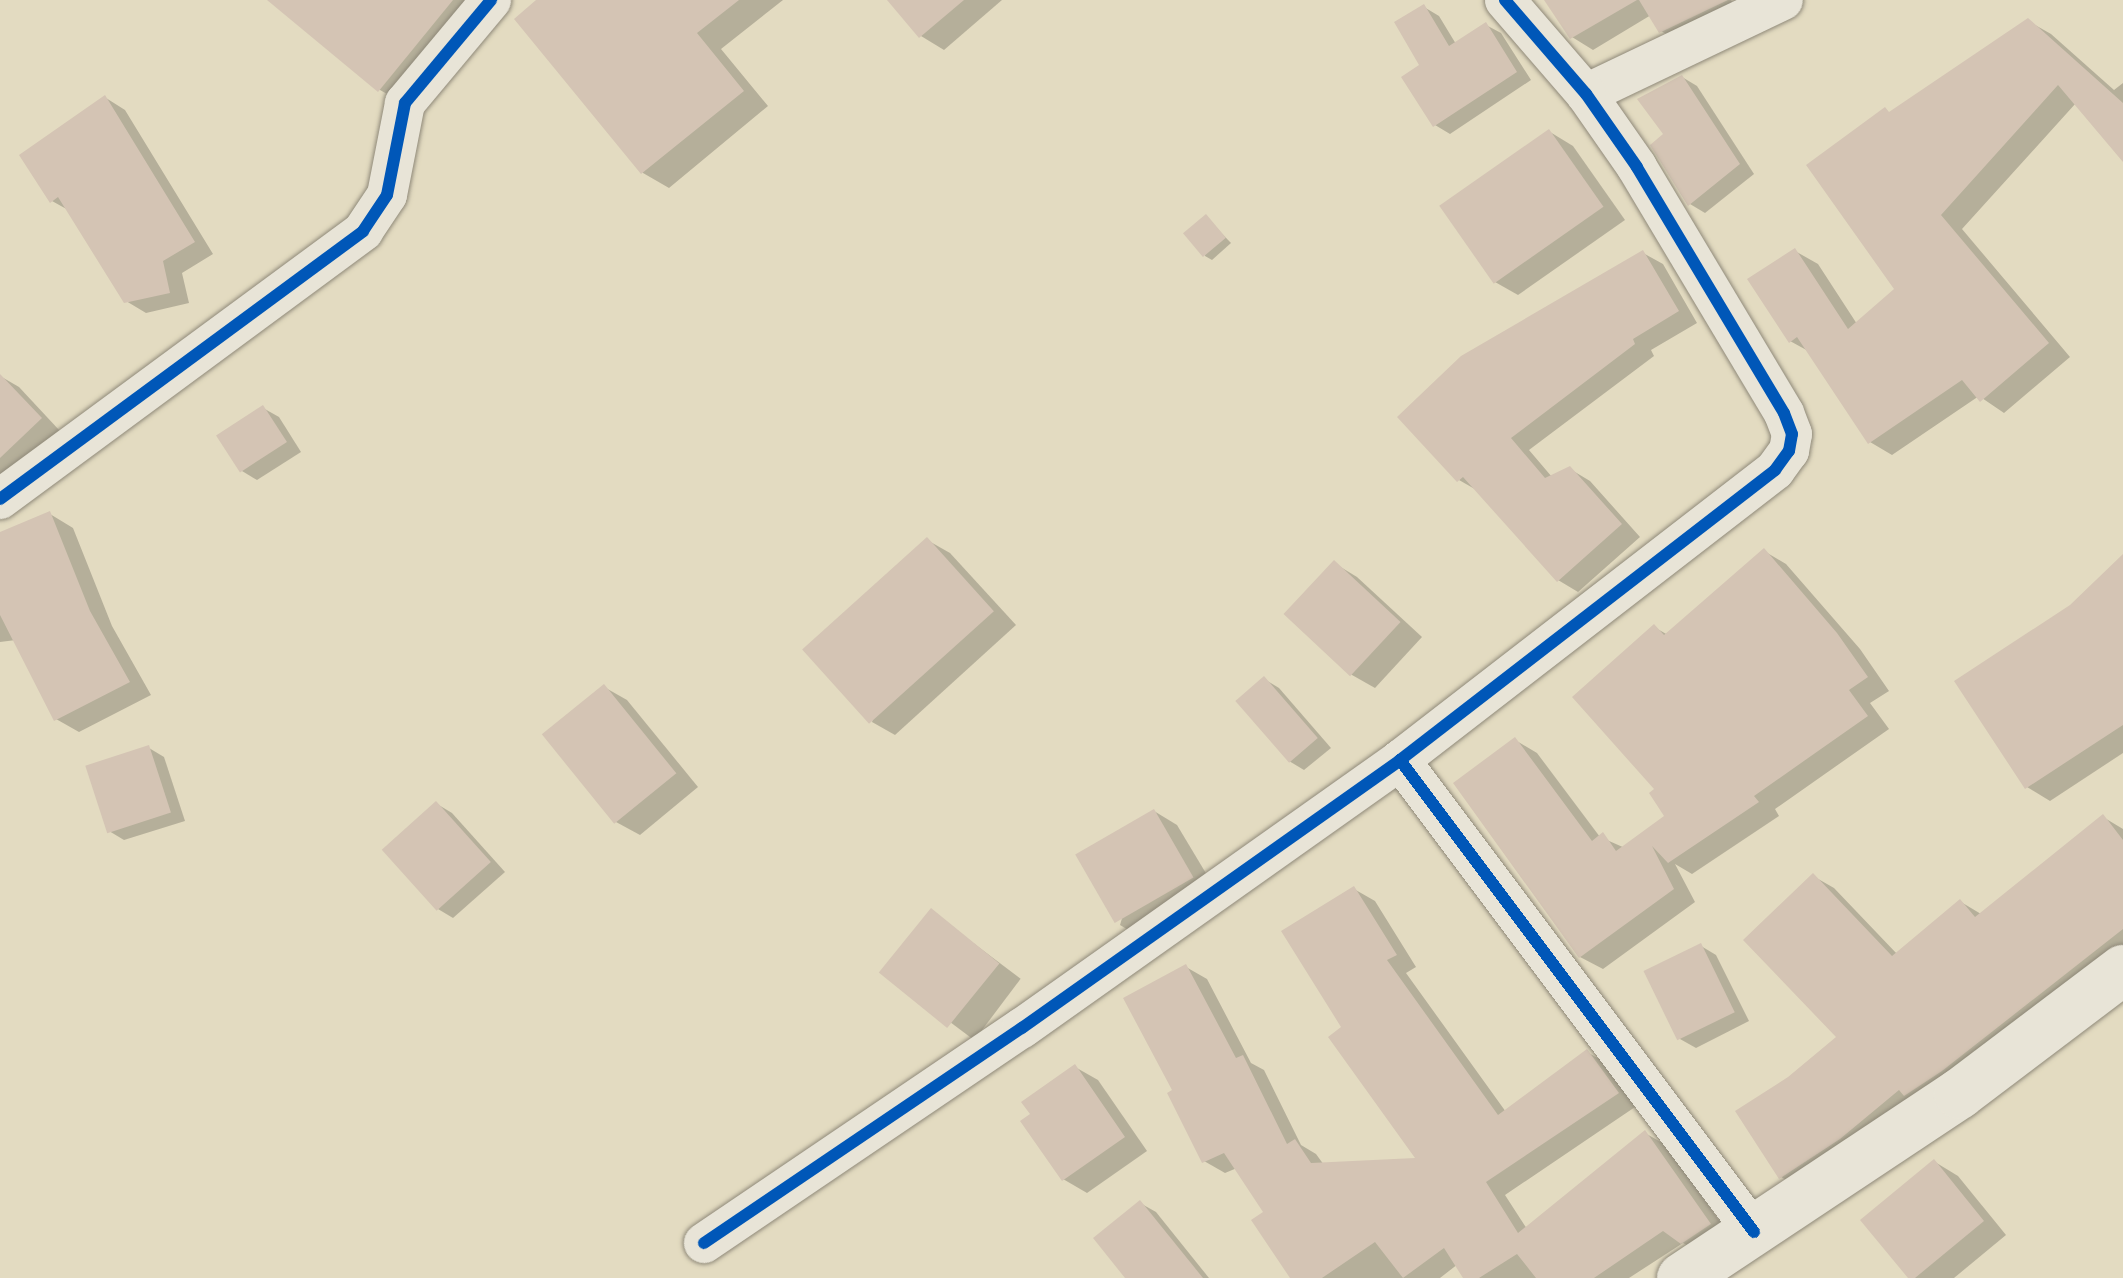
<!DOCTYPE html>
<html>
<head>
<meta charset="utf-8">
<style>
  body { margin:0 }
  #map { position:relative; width:2123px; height:1278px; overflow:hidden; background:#e3dbc1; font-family:"IM FELL Great Primer",serif }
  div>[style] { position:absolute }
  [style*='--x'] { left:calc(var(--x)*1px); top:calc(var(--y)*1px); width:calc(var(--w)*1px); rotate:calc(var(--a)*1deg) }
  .shadow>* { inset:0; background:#0003; transform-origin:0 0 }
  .building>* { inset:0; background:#d4c4b4; transform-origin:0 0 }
  .roads { filter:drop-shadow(0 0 2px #8f8979) drop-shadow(0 0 2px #8f8979) }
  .minor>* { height:40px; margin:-20px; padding:0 20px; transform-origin:20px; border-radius:20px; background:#e8e4d7 }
  .tertiary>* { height:50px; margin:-25px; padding:0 25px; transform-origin:25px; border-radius:25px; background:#e8e4d7 }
  .cycleway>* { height:12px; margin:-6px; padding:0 6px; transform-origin:6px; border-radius:6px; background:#0057b8 }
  span { translate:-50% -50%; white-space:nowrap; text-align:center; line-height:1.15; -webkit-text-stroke:10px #f7eccd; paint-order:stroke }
</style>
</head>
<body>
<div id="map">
  <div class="shadow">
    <i style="clip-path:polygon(270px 0,497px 0,410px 107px,380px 90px)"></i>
    <i style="clip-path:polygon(540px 0,783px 0,721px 49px,768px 106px,669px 188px,643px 173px,517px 19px)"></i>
    <i style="clip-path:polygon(890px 0,1002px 0,944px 50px,921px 36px)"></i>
    <i style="clip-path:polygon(1547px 0,1731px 0,1740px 15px,1682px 43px,1661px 31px,1651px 15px,1593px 50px,1572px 37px)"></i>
    <i style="clip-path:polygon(1424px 7px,1439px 16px,1456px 44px,1486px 25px,1501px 33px,1531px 80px,1450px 134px,1435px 125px,1422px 66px)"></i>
    <i style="clip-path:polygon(2028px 21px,2051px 34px,2114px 90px,2123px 83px,2123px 158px,2076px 103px,1962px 229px,2070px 357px,2004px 413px,1979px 396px,1892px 455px,1870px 442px,1810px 352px,1790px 341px,1795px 251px,1818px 264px,1857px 324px,1898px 290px,1892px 114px)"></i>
    <i style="clip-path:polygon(1682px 77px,1697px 86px,1754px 174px,1705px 213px,1690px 204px)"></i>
    <i style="clip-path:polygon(106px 98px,125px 110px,213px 254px,182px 273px,189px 303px,146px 313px,126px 301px,70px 211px,52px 201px)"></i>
    <i style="clip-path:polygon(1550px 132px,1573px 146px,1625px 220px,1518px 295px,1495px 282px)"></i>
    <i style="clip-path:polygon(1206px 217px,1231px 243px,1212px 260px,1205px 256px)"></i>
    <i style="clip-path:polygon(1643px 253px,1663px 264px,1697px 323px,1651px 350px,1654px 356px,1529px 450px,1552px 477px,1570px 469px,1590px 481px,1640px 537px,1578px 592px,1558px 580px,1480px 492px,1459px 480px)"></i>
    <i style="clip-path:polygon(0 376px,19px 387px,60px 431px,0 488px)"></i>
    <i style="clip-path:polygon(263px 408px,279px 417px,301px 452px,257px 480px,242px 471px)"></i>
    <i style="clip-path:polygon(50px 514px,73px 528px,112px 626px,151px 695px,79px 732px,56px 719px,16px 640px,0 642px,0 534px)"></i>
    <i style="clip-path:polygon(927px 540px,950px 553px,1016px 625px,895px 735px,872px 722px)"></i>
    <i style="clip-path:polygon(1764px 551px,1786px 564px,1860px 649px,1889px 691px,1870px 703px,1889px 729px,1775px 809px,1779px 816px,1692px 874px,1675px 864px,1695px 902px,1603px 969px,1580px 957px,1515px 740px,1537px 753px,1600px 837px,1625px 848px,1668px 817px,1658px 790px,1654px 627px,1668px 635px)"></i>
    <i style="clip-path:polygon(1334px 563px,1357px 577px,1422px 637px,1375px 688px,1352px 675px,1287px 614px)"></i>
    <i style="clip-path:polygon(1264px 679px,1279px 688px,1331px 748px,1304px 770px,1289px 761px)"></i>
    <i style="clip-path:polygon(604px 687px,627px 700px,698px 787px,640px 835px,616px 822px)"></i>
    <i style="clip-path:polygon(2123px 692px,2123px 753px,2050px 801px,2027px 787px)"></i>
    <i style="clip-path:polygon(149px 748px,164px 757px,185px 821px,124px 840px,109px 831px)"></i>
    <i style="clip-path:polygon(437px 804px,452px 813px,505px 872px,453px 918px,438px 909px,385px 850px)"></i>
    <i style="clip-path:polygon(1154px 811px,1177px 825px,1216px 890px,1143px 939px,1120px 925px)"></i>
    <i style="clip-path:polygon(2103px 817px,2123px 829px,2123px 956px,1802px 1189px,1781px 1177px,1790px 1079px,1840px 1037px,1813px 876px,1834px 888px,1898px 955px,1961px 902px,1981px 914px)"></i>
    <i style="clip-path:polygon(1354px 889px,1375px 901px,1416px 967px,1406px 973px,1506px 1112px,1587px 1052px,1608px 1064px,1638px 1105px,1505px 1195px,1527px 1229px,1645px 1133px,1666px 1145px,1730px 1236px,1703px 1254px,1683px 1243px,1629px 1278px,1466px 1278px,1458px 1264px,1440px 1278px,1293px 1278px,1267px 1212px,1237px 1168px,1225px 1173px,1204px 1161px,1186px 967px,1207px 979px,1251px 1063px,1264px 1070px,1301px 1145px,1316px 1154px,1324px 1165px,1420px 1161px,1344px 1028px)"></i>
    <i style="left:932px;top:912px;width:111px;height:77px;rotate:37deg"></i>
    <i style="clip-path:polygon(1701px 946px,1716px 955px,1749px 1021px,1696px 1048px,1680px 1039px)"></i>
    <i style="clip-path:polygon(1075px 1067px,1098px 1080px,1147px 1151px,1087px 1193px,1063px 1179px)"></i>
    <i style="clip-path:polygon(1935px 1162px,1958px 1176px,2006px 1235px,1954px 1278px,1911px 1278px)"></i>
    <i style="clip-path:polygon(1140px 1203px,1156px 1212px,1209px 1278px,1129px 1278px)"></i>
  </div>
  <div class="building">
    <i style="clip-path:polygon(267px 0,453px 0,378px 92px)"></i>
    <i style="clip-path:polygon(536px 0,739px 0,697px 33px,744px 91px,641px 174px,514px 19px)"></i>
    <i style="clip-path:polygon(887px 0,964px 0,919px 38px)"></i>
    <i style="clip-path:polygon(1544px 0,1637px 0,1570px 39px)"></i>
    <i style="clip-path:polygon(1639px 0,1728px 0,1659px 33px)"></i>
    <i style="clip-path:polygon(1424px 4px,1449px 46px,1486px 22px,1517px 72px,1433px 127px,1401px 77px,1419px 65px,1394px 22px)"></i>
    <i style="clip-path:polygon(2028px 18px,2123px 103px,2123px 162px,2058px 85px,1941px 215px,2049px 343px,1980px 402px,1962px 380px,1868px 444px,1797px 337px,1789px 343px,1747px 279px,1795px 248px,1848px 329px,1894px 289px,1806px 165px,1885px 107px,1889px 112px)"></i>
    <i style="clip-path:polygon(1682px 75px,1740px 164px,1688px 206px,1650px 145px,1663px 134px,1637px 99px)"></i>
    <i style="clip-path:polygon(105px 95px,195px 242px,163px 261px,170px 293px,124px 303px,58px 197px,50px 203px,19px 155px)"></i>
    <i style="left:1549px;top:129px;width:95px;height:134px;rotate:55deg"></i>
    <i style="left:1206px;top:214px;width:31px;height:30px;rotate:50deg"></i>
    <i style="clip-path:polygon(1643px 250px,1679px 311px,1633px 339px,1635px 344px,1511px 438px,1545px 478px,1570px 466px,1622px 524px,1557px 582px,1463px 477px,1457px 482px,1397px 417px,1461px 356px)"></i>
    <i style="clip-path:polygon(0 374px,42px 418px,0 458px)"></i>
    <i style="left:263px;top:405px;width:44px;height:56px;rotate:57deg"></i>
    <i style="clip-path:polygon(50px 511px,90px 611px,130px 682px,54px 721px,0 615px,0 532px)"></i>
    <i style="left:927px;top:537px;width:100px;height:168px;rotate:48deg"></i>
    <i style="clip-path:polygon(1764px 548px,1837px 633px,1868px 677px,1849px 690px,1868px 716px,1754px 796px,1759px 802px,1668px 863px,1652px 846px,1674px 889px,1579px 958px,1453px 783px,1515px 737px,1592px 841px,1603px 832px,1616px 851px,1664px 816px,1649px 793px,1654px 789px,1572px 697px,1654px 624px,1664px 635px)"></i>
    <i style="clip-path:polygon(2123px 554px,2123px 725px,2025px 789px,1954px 681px,2070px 605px)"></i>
    <i style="left:1334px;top:560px;width:91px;height:74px;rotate:43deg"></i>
    <i style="left:1264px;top:676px;width:82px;height:38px;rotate:49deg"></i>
    <i style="left:604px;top:684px;width:115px;height:80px;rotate:51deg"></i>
    <i style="left:149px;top:745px;width:71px;height:67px;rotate:72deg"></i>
    <i style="left:436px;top:801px;width:82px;height:73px;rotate:48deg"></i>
    <i style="left:1154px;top:809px;width:79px;height:91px;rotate:60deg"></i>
    <i style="clip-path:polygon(2103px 814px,2123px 840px,2123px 929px,1942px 1071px,1904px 1096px,1899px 1090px,1840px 1139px,1779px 1179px,1735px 1111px,1788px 1077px,1836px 1037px,1743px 940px,1813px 873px,1892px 956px,1960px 899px,1975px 917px)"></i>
    <i style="clip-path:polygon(1354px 886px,1397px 955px,1387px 960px,1498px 1115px,1587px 1049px,1619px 1093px,1486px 1182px,1518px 1233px,1645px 1130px,1711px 1224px,1681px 1244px,1663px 1231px,1594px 1278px,1536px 1278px,1517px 1254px,1479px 1278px,1463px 1278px,1444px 1248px,1403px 1278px,1375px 1242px,1322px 1278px,1290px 1278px,1251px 1220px,1263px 1212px,1224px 1153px,1202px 1163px,1167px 1093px,1172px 1090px,1123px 998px,1186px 964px,1236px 1058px,1243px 1055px,1287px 1144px,1295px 1139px,1311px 1163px,1415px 1158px,1328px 1037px,1341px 1027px,1281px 931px)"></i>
    <i style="left:931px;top:908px;width:88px;height:83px;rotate:39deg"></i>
    <i style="left:1701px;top:943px;width:77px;height:64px;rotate:64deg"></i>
    <i style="clip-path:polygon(1075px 1064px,1125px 1137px,1062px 1181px,1020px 1121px,1030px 1114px,1021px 1102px)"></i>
    <i style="clip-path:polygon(1934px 1159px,1984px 1221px,1915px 1278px,1908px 1278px,1860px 1220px)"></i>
    <i style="clip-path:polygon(1140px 1200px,1203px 1278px,1125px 1278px,1093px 1238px)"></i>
  </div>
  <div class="roads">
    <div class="minor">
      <i style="--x:1586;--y:94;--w:218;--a:-25.5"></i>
      <i style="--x:0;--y:499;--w:451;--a:-36.4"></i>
      <i style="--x:363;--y:231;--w:43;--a:-56.3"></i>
      <i style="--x:387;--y:195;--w:94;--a:-78.9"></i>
      <i style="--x:405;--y:103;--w:134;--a:-50.1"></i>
      <i style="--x:1400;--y:760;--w:590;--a:53.13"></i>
      <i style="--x:704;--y:1243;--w:384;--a:-34.1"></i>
      <i style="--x:1022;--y:1028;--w:463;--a:-35.3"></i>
      <i style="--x:1400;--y:760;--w:474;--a:-37.7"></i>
      <i style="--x:1775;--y:470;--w:24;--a:-54"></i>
      <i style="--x:1789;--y:451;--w:17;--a:-80"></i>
      <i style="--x:1792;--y:434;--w:22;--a:-111"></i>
      <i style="--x:1784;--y:413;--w:287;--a:-120.9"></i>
      <i style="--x:1637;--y:167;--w:89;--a:-124.9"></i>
      <i style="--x:1586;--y:94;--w:124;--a:-130.8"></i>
    </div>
    <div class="tertiary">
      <i style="--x:1682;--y:1278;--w:333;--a:-33.6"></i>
      <i style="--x:1959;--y:1094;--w:206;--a:-37.1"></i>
    </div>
  </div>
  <div class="cycleway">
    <i style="--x:0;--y:499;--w:451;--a:-36.4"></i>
    <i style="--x:363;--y:231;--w:43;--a:-56.3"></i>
    <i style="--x:387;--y:195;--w:94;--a:-78.9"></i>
    <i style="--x:405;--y:103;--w:134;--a:-50.1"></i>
    <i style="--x:1400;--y:760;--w:590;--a:53.13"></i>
    <i style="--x:704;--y:1243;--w:384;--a:-34.1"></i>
    <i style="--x:1022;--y:1028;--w:463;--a:-35.3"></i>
    <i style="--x:1400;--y:760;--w:474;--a:-37.7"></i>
    <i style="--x:1775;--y:470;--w:24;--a:-54"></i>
    <i style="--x:1789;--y:451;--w:17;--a:-80"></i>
    <i style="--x:1792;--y:434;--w:22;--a:-111"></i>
    <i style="--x:1784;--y:413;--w:287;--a:-120.9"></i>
    <i style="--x:1637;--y:167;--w:89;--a:-124.9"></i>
    <i style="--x:1586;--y:94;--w:124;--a:-130.8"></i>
  </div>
</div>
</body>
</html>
